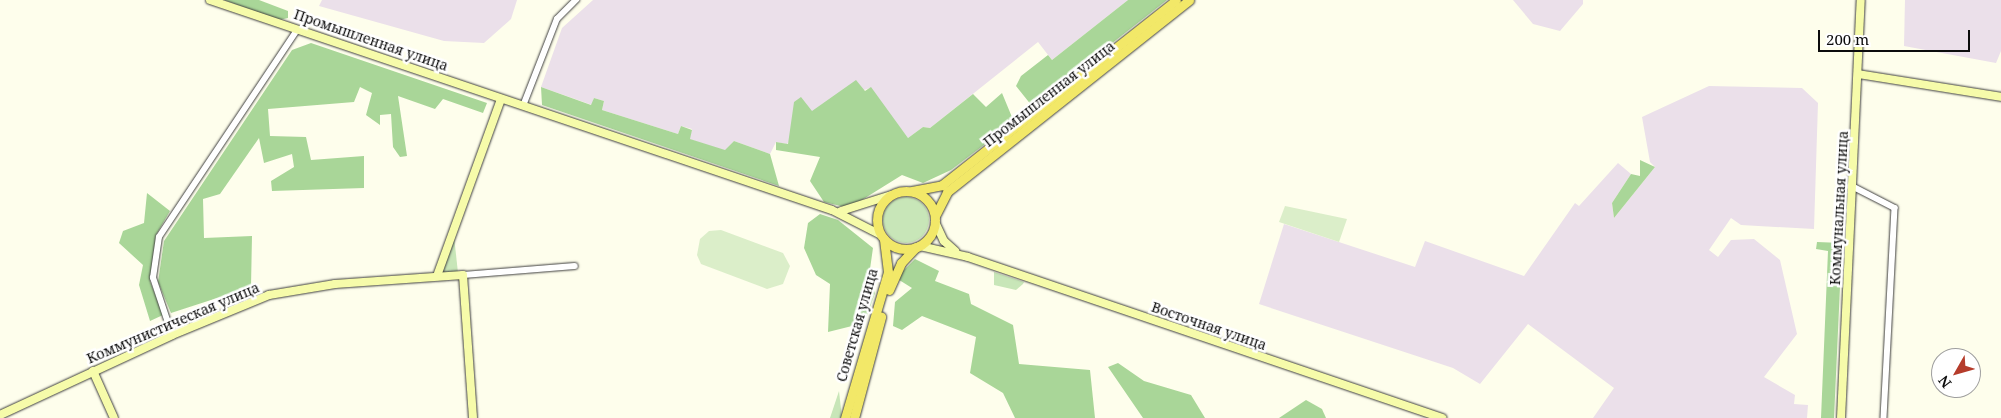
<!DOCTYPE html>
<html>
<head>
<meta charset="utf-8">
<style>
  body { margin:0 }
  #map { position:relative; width:2001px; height:418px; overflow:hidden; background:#fefeec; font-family:"Noto Serif",serif }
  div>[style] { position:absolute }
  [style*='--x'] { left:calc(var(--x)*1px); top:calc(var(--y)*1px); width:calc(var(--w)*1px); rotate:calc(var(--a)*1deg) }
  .industrial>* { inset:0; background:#ebe0ea }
  .green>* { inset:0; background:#c8e6b8 }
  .round { border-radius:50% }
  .forest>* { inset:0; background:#a9d698 }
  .pitch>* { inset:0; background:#dbeec9 }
  .roads { filter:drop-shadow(0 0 1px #3f3f3f) drop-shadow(0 0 1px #3f3f3f) }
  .street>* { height:5.5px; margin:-2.75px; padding:0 2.75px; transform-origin:2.75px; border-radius:2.75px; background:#fff }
  .secondary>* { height:8px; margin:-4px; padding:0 4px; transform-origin:4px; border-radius:4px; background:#f6fbaa }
  .primary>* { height:9px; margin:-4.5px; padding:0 4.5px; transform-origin:4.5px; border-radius:4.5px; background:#f2e868 }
  .primary>.ring { margin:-4.5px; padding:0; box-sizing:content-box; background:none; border:9px solid #f2e868; border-radius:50% }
  span { translate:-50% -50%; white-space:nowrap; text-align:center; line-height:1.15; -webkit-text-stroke:5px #fff; paint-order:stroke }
  .street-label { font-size:14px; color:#0c0c0c }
  .north { position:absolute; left:1931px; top:348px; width:50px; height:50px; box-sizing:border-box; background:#fff; border:1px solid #9e9e9e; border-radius:50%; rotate:232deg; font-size:14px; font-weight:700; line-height:20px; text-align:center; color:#0c0c0c }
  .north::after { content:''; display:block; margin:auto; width:18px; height:22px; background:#b53c2b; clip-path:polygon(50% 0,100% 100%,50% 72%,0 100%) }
  .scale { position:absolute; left:1818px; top:30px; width:152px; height:22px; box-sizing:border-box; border:2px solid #0c0c0c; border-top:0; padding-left:6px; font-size:15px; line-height:18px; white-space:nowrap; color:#0c0c0c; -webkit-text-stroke:4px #fff; paint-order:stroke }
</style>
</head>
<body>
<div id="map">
  <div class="industrial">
    <i style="clip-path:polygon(322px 0,517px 0,511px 19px,484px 43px,444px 41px,319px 6px)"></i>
    <i style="clip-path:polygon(593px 0,1128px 0,1052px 60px,1038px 42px,930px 128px,923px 127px,908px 138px,870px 88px,822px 104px,787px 144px,776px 142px,770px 154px,734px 141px,725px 151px,689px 139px,692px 129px,681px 126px,678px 134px,602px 110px,604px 101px,594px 98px,592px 105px,541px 87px,562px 28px)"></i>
    <i style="clip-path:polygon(1513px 0,1583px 0,1583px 4px,1560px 31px,1533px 24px)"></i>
    <i style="clip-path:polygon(1905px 0,2001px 0,2001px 51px,1996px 63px,1904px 46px)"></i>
    <i style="clip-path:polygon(1709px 86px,1802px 88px,1818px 103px,1814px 229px,1741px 225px,1731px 218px,1709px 250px,1718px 257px,1731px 240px,1754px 239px,1780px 260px,1797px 334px,1764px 377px,1795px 395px,1794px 404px,1808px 405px,1807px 418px,1593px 418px,1614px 388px,1528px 324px,1480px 384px,1453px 368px,1259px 304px,1284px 224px,1415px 267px,1425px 241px,1524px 276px,1575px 203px,1579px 206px,1618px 163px,1631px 174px,1612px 203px,1614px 218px,1655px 167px,1650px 162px,1642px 117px)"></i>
  </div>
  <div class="green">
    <i class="round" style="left:883px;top:197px;width:46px;height:46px"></i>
    <i style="clip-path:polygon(454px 236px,458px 273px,441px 273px)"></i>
    <i style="clip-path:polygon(994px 272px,1024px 282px,1023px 284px,1016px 290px,994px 285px)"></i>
    <i style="clip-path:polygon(839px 391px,842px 418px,830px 418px)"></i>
  </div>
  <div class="forest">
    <i style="clip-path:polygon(224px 0,259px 0,288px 11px,288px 18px,279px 20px)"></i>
    <i style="clip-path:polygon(1128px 0,1167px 0,1032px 106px,1016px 86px,1021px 76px,1048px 55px,1052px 60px)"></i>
    <i style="clip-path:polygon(311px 43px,487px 103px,483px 113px,443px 99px,435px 109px,398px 96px,407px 156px,400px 157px,393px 147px,391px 114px,380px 115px,380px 125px,366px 115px,372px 93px,360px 87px,354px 102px,268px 109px,270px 136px,306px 137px,311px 160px,364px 156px,364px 188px,272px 191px,271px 181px,294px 167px,292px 154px,264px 163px,259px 138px,220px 194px,203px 199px,204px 238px,252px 236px,251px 287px,171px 313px,158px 282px,164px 241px,292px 50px)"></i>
    <i style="clip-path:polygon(856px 80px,865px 91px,871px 87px,908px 138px,923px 127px,930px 128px,973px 94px,986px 107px,1002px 93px,1014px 122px,951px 170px,923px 183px,902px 175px,849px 208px,824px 202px,810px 181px,820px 157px,776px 150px,776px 142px,788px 144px,794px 102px,801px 97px,812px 111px)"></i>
    <i style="clip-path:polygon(541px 87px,591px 105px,594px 98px,604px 101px,602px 110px,678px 134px,681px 126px,692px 130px,690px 139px,725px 150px,734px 141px,770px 154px,779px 186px,542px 105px)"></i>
    <i style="clip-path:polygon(1640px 160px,1655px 167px,1614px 218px,1612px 203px,1631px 174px,1640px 176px)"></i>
    <i style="clip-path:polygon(147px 193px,170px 211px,156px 235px,150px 281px,163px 315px,150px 321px,139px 285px,143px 265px,119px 243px,123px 231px,144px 223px)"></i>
    <i style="clip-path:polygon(820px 214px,838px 220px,873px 248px,869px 276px,875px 293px,867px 316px,852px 326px,828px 332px,830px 284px,816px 275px,804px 248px,808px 223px)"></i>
    <i style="clip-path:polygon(1817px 242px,1842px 243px,1834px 418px,1821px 418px,1828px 251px,1816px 249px)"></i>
    <i style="clip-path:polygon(915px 259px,939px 271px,935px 281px,969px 294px,971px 304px,1013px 325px,1019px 364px,1090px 370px,1095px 418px,1015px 418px,1003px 393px,970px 373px,976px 337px,922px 316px,902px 330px,893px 326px,895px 302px,912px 288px,896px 278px)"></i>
    <i style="clip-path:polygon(1118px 363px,1144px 381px,1191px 395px,1205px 418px,1143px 418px,1108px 367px)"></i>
    <i style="clip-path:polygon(1306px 400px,1322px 409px,1326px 418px,1279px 418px)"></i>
  </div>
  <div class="pitch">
    <i style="clip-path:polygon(1285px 206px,1347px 219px,1339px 242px,1279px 222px)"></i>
    <i style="clip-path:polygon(721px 230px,783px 253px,790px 266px,783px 284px,767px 289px,701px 264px,697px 255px,700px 239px,709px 231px)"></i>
  </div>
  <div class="roads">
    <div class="street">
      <i style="--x:523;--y:106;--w:93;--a:-68.7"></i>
      <i style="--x:557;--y:19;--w:27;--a:-45"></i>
      <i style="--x:1852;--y:186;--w:48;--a:27.1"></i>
      <i style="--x:1895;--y:208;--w:210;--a:93"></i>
      <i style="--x:463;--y:275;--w:112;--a:-4.6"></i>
      <i style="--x:172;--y:335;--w:60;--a:-108.4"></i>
      <i style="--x:153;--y:278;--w:41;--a:-81.7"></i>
      <i style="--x:159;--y:237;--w:249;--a:-56.3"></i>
    </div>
    <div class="secondary">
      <i style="--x:210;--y:0;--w:656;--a:18.66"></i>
      <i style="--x:832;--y:210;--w:55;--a:27"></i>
      <i style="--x:1858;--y:74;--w:145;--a:9.1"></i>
      <i style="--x:841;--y:211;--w:52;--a:-17.7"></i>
      <i style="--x:935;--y:222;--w:21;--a:65"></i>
      <i style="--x:944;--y:241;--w:15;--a:42"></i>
      <i style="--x:920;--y:246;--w:49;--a:12.9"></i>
      <i style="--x:968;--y:257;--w:501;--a:18.76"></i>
      <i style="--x:437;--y:276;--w:188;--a:-70.1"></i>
      <i style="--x:93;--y:371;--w:51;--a:65.9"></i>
      <i style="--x:0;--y:415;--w:190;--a:-24.9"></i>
      <i style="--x:172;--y:335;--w:105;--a:-22.4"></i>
      <i style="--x:269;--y:295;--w:67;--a:-9.5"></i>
      <i style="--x:335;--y:284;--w:128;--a:-4"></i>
      <i style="--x:463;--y:275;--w:143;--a:86"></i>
      <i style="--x:1841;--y:418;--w:418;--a:-87.3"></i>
    </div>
    <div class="primary">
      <i style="--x:912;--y:191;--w:31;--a:-11"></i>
      <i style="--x:942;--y:185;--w:298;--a:-38.3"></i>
      <i class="ring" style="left:877px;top:191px;width:49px;height:49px"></i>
      <i style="--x:935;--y:216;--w:27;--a:-63"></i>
      <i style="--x:947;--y:192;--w:309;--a:-38.4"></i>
      <i style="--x:889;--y:290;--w:30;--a:-66"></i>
      <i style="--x:901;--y:263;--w:22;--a:-47"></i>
      <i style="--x:845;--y:418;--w:152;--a:-73.6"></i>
      <i style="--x:888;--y:272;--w:33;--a:-97"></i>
      <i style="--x:854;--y:418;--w:105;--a:-75"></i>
    </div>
  </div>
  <div class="street-label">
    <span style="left:371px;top:40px;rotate:19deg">Промышленная улица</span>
    <span style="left:1049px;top:94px;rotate:-38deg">Промышленная улица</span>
    <span style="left:1839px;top:208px;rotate:-87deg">Коммунальная улица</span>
    <span style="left:173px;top:323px;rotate:-23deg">Коммунистическая улица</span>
    <span style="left:857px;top:325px;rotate:-74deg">Советская улица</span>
    <span style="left:1209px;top:326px;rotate:19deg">Восточная улица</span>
  </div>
  <div class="north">N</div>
  <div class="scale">200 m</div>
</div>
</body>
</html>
